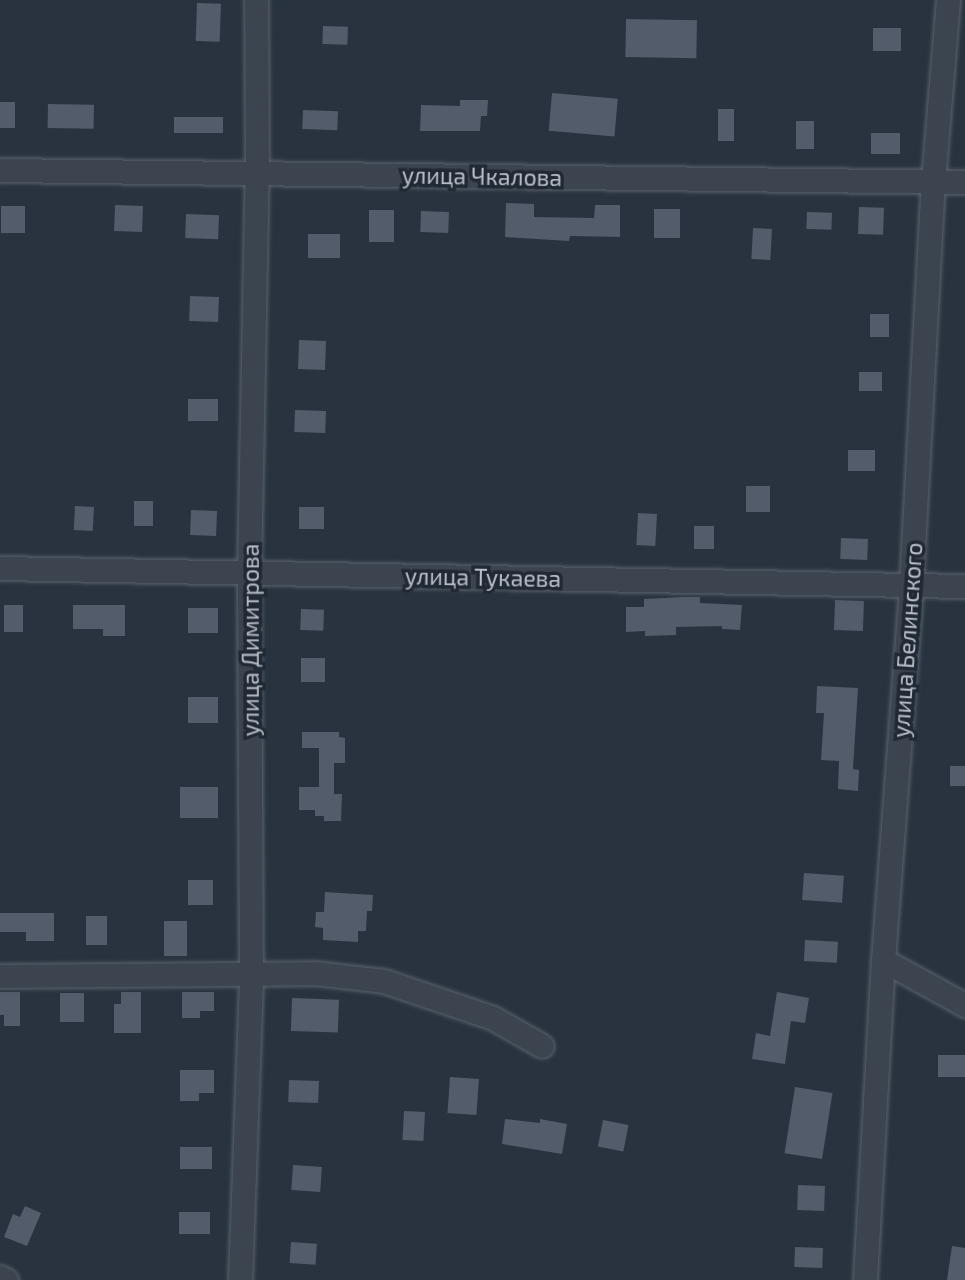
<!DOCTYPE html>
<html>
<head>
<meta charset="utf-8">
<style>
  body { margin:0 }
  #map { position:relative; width:965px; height:1280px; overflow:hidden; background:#28333f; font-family:"Exo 2",sans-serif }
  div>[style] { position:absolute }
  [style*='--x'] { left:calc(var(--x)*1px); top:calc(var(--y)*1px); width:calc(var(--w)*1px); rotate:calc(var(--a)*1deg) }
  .building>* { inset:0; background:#525c6a; transform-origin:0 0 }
  .roads { filter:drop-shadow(0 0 2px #5a626d) drop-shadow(0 0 2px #5a626d) }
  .minor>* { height:23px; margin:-11.5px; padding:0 11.5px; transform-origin:11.5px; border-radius:11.5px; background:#3c444f }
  span { translate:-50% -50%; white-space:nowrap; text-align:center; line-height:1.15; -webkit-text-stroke:7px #212935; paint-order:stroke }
  .street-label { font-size:23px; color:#b9c0ca }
</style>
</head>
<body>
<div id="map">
  <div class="building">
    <i style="left:197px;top:3px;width:24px;height:38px;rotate:2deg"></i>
    <i style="left:626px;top:19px;width:71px;height:38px;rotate:1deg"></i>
    <i style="left:323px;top:26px;width:25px;height:18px;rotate:2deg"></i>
    <i style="left:873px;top:28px;width:28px;height:23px"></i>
    <i style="left:552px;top:93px;width:66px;height:38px;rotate:5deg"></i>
    <i style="clip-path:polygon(460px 100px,488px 100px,487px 116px,481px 116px,480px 131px,420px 131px,421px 105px,460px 106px)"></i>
    <i style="left:0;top:102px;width:15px;height:26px"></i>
    <i style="left:48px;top:104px;width:46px;height:24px;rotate:1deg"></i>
    <i style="left:718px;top:109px;width:16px;height:32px"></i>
    <i style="left:303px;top:110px;width:35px;height:19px;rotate:2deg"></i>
    <i style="left:174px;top:117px;width:49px;height:16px"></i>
    <i style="left:796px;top:121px;width:18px;height:28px"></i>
    <i style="left:871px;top:133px;width:29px;height:21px"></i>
    <i style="clip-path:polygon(506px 203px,534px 204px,534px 217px,594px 218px,595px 205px,620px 205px,620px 237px,570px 236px,569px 241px,505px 237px)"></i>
    <i style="left:115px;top:205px;width:28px;height:26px;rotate:2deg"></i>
    <i style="left:1px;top:206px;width:24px;height:27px"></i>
    <i style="left:859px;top:207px;width:25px;height:27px;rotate:2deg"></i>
    <i style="left:654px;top:209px;width:26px;height:29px"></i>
    <i style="left:369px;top:210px;width:25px;height:32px"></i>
    <i style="left:421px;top:211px;width:28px;height:21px;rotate:2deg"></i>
    <i style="left:807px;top:212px;width:25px;height:17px;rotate:2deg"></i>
    <i style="left:186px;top:214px;width:33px;height:24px;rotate:2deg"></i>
    <i style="left:753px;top:228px;width:19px;height:31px;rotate:3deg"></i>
    <i style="left:308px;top:234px;width:32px;height:24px"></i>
    <i style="left:190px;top:296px;width:29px;height:25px;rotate:2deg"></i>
    <i style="left:870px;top:314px;width:19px;height:23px"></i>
    <i style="left:299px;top:340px;width:27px;height:29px;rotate:2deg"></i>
    <i style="left:859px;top:372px;width:23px;height:19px"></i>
    <i style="left:188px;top:399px;width:30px;height:22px"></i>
    <i style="left:295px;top:410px;width:31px;height:22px;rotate:2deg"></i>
    <i style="left:848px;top:450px;width:27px;height:21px"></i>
    <i style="left:746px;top:486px;width:24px;height:26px"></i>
    <i style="left:134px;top:501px;width:19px;height:25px"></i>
    <i style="left:75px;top:506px;width:19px;height:24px;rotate:3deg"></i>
    <i style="left:299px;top:507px;width:25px;height:22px"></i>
    <i style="left:191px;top:510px;width:26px;height:25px;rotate:2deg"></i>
    <i style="left:638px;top:513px;width:19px;height:32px;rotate:3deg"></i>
    <i style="left:694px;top:526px;width:20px;height:23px"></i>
    <i style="left:841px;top:538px;width:27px;height:21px;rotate:2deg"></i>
    <i style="clip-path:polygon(683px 597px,700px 597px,700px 603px,742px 605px,740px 630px,722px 629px,722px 626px,676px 627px,676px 635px,645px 636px,645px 631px,626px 632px,626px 607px,644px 607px,644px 599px)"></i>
    <i style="left:835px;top:600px;width:29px;height:30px;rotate:2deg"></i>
    <i style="left:4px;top:605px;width:19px;height:27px"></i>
    <i style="clip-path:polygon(73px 605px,125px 605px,125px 636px,103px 636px,103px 629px,73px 629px)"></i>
    <i style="left:188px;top:608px;width:30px;height:25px"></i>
    <i style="left:301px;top:609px;width:23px;height:21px;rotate:2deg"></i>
    <i style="left:301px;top:658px;width:24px;height:24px"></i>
    <i style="clip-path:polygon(817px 686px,858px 688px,853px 769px,859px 770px,858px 791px,838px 789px,839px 761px,821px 760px,824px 713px,816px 713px)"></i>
    <i style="left:188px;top:697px;width:30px;height:26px"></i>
    <i style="clip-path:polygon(302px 732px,339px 732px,339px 737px,345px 738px,345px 763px,334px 763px,334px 794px,342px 794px,341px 821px,324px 821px,324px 816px,315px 816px,315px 810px,299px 810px,299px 787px,319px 787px,319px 748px,302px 748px)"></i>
    <i style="left:950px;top:766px;width:15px;height:20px"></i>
    <i style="left:180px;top:787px;width:38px;height:31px"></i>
    <i style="left:804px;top:873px;width:40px;height:27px;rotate:4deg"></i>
    <i style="left:188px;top:880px;width:25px;height:25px"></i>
    <i style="clip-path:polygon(325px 892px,373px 895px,372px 911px,367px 911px,366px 931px,358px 931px,358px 942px,323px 940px,323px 928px,315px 927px,316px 912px,324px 912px)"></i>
    <i style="clip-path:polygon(0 913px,54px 913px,54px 941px,26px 941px,26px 932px,0 932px)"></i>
    <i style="left:86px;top:916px;width:21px;height:29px"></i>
    <i style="left:164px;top:921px;width:23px;height:35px"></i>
    <i style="left:805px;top:940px;width:33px;height:21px;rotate:3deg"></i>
    <i style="clip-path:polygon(0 992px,20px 992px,20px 1026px,4px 1026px,4px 1015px,0 1015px)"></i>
    <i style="clip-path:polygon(121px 992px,141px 992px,141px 1033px,114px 1033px,114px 1004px,121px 1004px)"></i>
    <i style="clip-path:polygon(182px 992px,214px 992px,214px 1011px,200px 1011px,200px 1018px,182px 1018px)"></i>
    <i style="clip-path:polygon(777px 992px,809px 998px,805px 1023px,791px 1021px,785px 1064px,752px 1059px,756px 1033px,770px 1036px)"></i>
    <i style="left:60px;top:993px;width:24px;height:29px"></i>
    <i style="left:292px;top:998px;width:47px;height:33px;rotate:2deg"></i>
    <i style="left:938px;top:1055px;width:27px;height:22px"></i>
    <i style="clip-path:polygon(180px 1070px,214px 1070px,214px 1093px,199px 1093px,199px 1101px,180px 1101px)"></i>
    <i style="left:450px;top:1077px;width:29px;height:36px;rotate:4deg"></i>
    <i style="left:289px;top:1080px;width:30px;height:22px;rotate:2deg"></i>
    <i style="left:795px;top:1087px;width:38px;height:67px;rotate:9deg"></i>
    <i style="left:404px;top:1111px;width:21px;height:29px;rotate:3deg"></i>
    <i style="clip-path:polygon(505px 1119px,540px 1123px,540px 1119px,567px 1124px,562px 1154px,502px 1144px)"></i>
    <i style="left:603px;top:1120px;width:26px;height:27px;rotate:11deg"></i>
    <i style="left:180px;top:1147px;width:32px;height:22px"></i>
    <i style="left:293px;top:1165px;width:29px;height:25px;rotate:4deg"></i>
    <i style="left:798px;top:1185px;width:27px;height:25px;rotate:2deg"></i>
    <i style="clip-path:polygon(25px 1206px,41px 1213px,27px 1246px,4px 1237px,13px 1214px,20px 1217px)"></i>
    <i style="left:179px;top:1212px;width:31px;height:22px"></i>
    <i style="left:291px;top:1242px;width:26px;height:21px;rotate:4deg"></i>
    <i style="clip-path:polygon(952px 1246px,965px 1248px,965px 1280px,947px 1280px)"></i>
    <i style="left:795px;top:1247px;width:28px;height:20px;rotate:2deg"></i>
  </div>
  <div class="roads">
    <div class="minor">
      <i style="--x:0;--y:170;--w:965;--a:0.71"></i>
      <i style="--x:0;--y:568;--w:965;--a:1.07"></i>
      <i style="--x:883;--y:960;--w:94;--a:28.8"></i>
      <i style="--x:0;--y:976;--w:314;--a:-0.5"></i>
      <i style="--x:314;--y:973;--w:70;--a:6.5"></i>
      <i style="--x:384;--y:981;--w:115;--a:18.7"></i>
      <i style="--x:493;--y:1018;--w:56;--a:29.7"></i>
      <i style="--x:0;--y:1277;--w:7;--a:27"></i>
      <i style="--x:240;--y:1280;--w:306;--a:-87.9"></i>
      <i style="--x:251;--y:974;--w:401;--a:-90.3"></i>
      <i style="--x:249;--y:573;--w:400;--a:-88.9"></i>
      <i style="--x:257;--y:173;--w:173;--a:-90.3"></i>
      <i style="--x:865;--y:1280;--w:321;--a:-86.8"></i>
      <i style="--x:883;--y:960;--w:376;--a:-85.7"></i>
      <i style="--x:911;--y:585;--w:404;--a:-86.9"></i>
      <i style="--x:933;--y:182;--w:183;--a:-85.3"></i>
    </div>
  </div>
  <div class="street-label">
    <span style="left:482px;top:176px;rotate:1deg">улица Чкалова</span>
    <span style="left:483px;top:577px;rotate:1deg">улица Тукаева</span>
    <span style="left:250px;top:640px;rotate:-90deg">улица Димитрова</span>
    <span style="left:907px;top:640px;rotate:-86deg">улица Белинского</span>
  </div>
</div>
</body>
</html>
